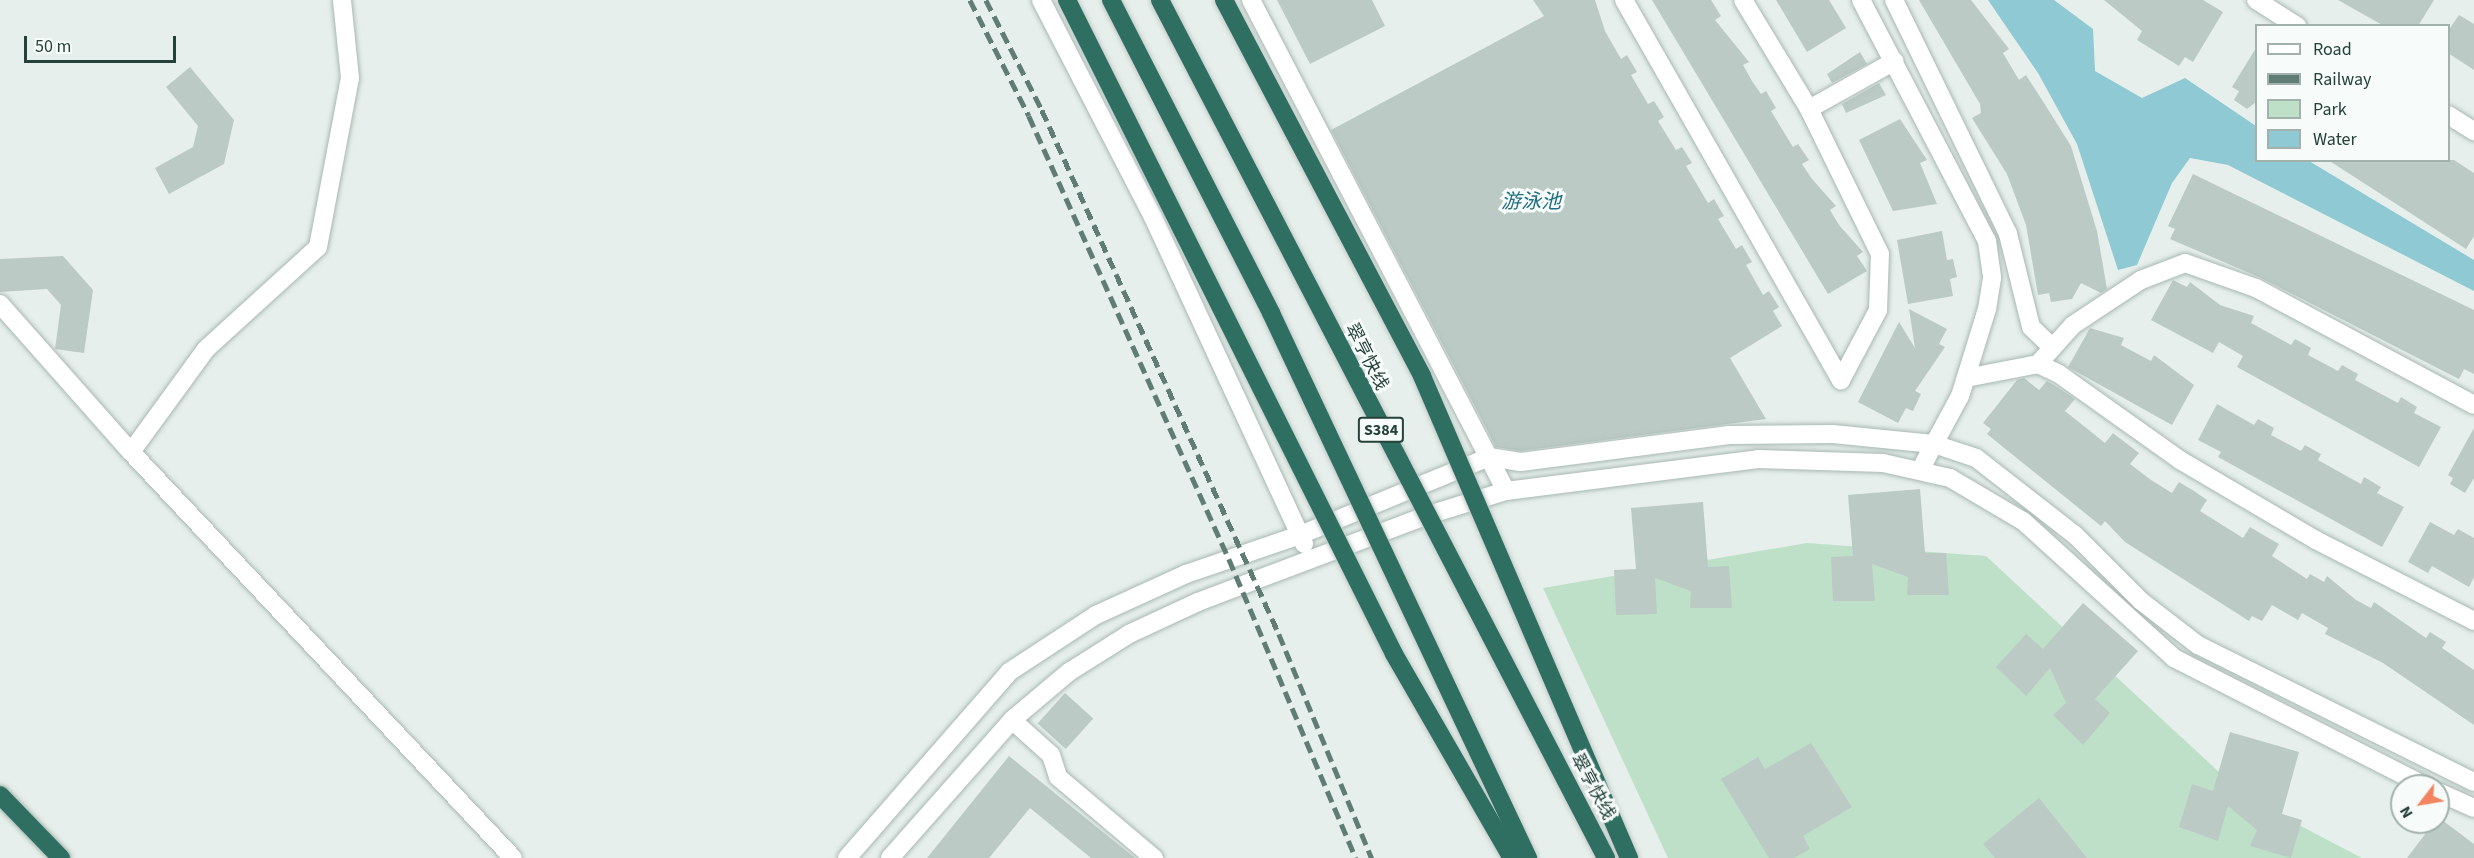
<!DOCTYPE html>
<html>
<head>
<meta charset="utf-8">
<style>
  body { margin:0 }
  #map { position:relative; width:2474px; height:858px; overflow:hidden; background:#e6efeb; font-family:"Source Sans 3","Noto Sans SC",sans-serif }
  div>[style] { position:absolute }
  [style*='--x'] { left:calc(var(--x)*1px); top:calc(var(--y)*1px); width:calc(var(--w)*1px); rotate:calc(var(--a)*1deg) }
  .green>* { inset:0; background:#bfe0c8 }
  .water>* { inset:0; background:#8ec9d4 }
  .building>* { inset:0; background:#bbcac4; transform-origin:0 0 }
  .roads { filter:drop-shadow(0 0 2px #a8b8b2) drop-shadow(0 0 2px #a8b8b2) }
  .street>* { height:18px; margin:-9px; padding:0 9px; transform-origin:9px; border-radius:9px; background:#fff }
  .secondary>* { height:18px; margin:-9px; padding:0 9px; transform-origin:9px; border-radius:9px; background:#fff }
  .highway>* { height:18px; margin:-9px; padding:0 9px; transform-origin:9px; border-radius:9px; background:#2f6f62 }
  .rail>* { height:4.5px; margin-top:-2.25px; transform-origin:0; background:repeating-linear-gradient(90deg,#5f7d75 0 12px,transparent 0 18px) }
  .bridges { filter:drop-shadow(0 0 2px #c2cac8) drop-shadow(0 0 2px #c2cac8) }
  .highway-bridge>* { height:18px; margin:-9px; padding:0 9px; transform-origin:9px; border-radius:9px; background:#2f6f62 }
  span { translate:-50% -50%; white-space:nowrap; text-align:center; line-height:1.15; -webkit-text-stroke:6px #f7fbf9; paint-order:stroke }
  .shield-label span { padding:2px 4px; background:#f7fbf9; border:2px solid; border-radius:4px; -webkit-text-stroke-width:0 }
  .shield-label { font-size:16px; color:#24423a; font-weight:700 }
  .street-label { font-size:18px; color:#24423a }
  .water-label { font-size:20px; color:#1c6f80; font-style:italic }
  .legend { position:absolute; left:2255px; top:24px; width:195px; height:138px; box-sizing:border-box; background:#f7fbf9; border:2px solid #a3b1ad; margin:0; padding:8px 10px; list-style:none; font-size:18px; color:#24423a }
  .legend li { display:flex; align-items:center; gap:12px; height:30px }
  .legend b { width:30px; border:2px solid #a3b1ad }
  .north { position:absolute; left:2390px; top:774px; width:60px; height:60px; box-sizing:border-box; background:#f7fbf9; border:2px solid #a3b1ad; border-radius:50%; rotate:239deg; font-size:16px; font-weight:700; line-height:24px; text-align:center; color:#24423a }
  .north::after { content:''; display:block; margin:auto; width:21px; height:27px; background:#f4845f; clip-path:polygon(50% 0,100% 100%,50% 72%,0 100%) }
  .scale { position:absolute; left:24px; top:36px; width:152px; height:27px; box-sizing:border-box; border:3px solid #24423a; border-top:0; padding-left:8px; font-size:18px; line-height:21px; white-space:nowrap; color:#24423a; -webkit-text-stroke:4px #f7fbf9; paint-order:stroke }
</style>
</head>
<body>
<div id="map">
  <div class="green">
    <i style="clip-path:polygon(1807px 543px,1986px 556px,2247px 798px,2362px 858px,1668px 858px,1543px 588px)"></i>
  </div>
  <div class="water">
    <i style="clip-path:polygon(1988px 0,2054px 0,2093px 29px,2095px 71px,2142px 98px,2185px 78px,2256px 126px,2256px 160px,2309px 161px,2474px 260px,2474px 291px,2228px 165px,2190px 158px,2172px 183px,2137px 265px,2118px 270px,2077px 144px,2038px 73px)"></i>
  </div>
  <div class="building">
    <i style="clip-path:polygon(1277px 0,1372px 0,1385px 26px,1310px 64px)"></i>
    <i style="clip-path:polygon(1533px 0,1595px 0,1605px 31px,1621px 59px,1627px 55px,1637px 72px,1631px 75px,1648px 104px,1654px 101px,1664px 117px,1658px 121px,1676px 150px,1682px 147px,1692px 163px,1686px 166px,1708px 203px,1714px 199px,1724px 216px,1718px 219px,1736px 249px,1742px 245px,1752px 262px,1746px 265px,1763px 295px,1769px 291px,1779px 307px,1773px 311px,1782px 326px,1730px 358px,1766px 419px,1521px 451px,1496px 447px,1331px 130px,1544px 16px)"></i>
    <i style="clip-path:polygon(1652px 0,1711px 0,1721px 16px,1715px 20px,1749px 62px,1743px 65px,1752px 81px,1761px 94px,1766px 91px,1776px 108px,1771px 111px,1793px 147px,1798px 144px,1809px 160px,1802px 164px,1812px 179px,1836px 206px,1830px 210px,1839px 225px,1863px 252px,1857px 256px,1867px 271px,1828px 294px)"></i>
    <i style="clip-path:polygon(1776px 0,1829px 0,1846px 28px,1807px 52px)"></i>
    <i style="clip-path:polygon(1919px 0,1971px 0,2009px 49px,2003px 53px,2019px 80px,2026px 75px,2044px 103px,2071px 146px,2097px 231px,2107px 289px,2101px 293px,2081px 283px,2072px 299px,2051px 302px,2049px 293px,2038px 295px,2026px 225px,2007px 174px,1972px 118px,1981px 113px,1980px 104px)"></i>
    <i style="clip-path:polygon(2104px 0,2203px 0,2223px 12px,2193px 62px,2185px 57px,2179px 66px,2137px 40px,2142px 31px)"></i>
    <i style="clip-path:polygon(2338px 0,2434px 0,2418px 26px,2384px 26px)"></i>
    <i style="clip-path:polygon(2459px 15px,2474px 24px,2474px 70px,2448px 53px,2448px 31px)"></i>
    <i style="clip-path:polygon(2256px 48px,2256px 102px,2247px 109px,2234px 100px,2239px 91px,2232px 87px)"></i>
    <i style="clip-path:polygon(1860px 52px,1867px 64px,1832px 83px,1827px 74px)"></i>
    <i style="clip-path:polygon(190px 67px,234px 120px,224px 164px,169px 194px,155px 168px,193px 147px,198px 126px,166px 87px)"></i>
    <i style="clip-path:polygon(1879px 83px,1886px 95px,1846px 113px,1842px 104px)"></i>
    <i style="clip-path:polygon(1900px 119px,1927px 160px,1920px 163px,1937px 204px,1893px 211px,1859px 140px)"></i>
    <i style="clip-path:polygon(2328px 160px,2454px 160px,2474px 173px,2474px 236px,2466px 249px)"></i>
    <i style="clip-path:polygon(2193px 174px,2474px 310px,2474px 374px,2464px 369px,2459px 379px,2261px 278px,2170px 239px,2175px 229px,2168px 226px)"></i>
    <i style="clip-path:polygon(1942px 231px,1947px 260px,1953px 259px,1957px 277px,1950px 279px,1953px 296px,1908px 304px,1897px 240px)"></i>
    <i style="clip-path:polygon(63px 256px,93px 290px,84px 353px,55px 349px,61px 305px,47px 289px,0 292px,0 259px)"></i>
    <i style="clip-path:polygon(2173px 280px,2187px 287px,2190px 282px,2220px 305px,2254px 316px,2251px 323px,2291px 345px,2295px 339px,2311px 348px,2308px 355px,2338px 371px,2342px 365px,2358px 374px,2355px 380px,2398px 403px,2401px 397px,2417px 407px,2414px 413px,2441px 427px,2419px 467px,2237px 367px,2243px 356px,2219px 342px,2213px 353px,2151px 320px)"></i>
    <i style="clip-path:polygon(1909px 309px,1947px 329px,1939px 344px,1945px 347px,1915px 391px,1921px 394px,1913px 411px,1906px 408px,1898px 423px,1858px 402px,1899px 322px,1915px 348px)"></i>
    <i style="clip-path:polygon(2090px 328px,2124px 338px,2121px 345px,2151px 361px,2154px 355px,2194px 385px,2172px 425px,2068px 367px)"></i>
    <i style="clip-path:polygon(2024px 378px,2039px 390px,2047px 381px,2057px 387px,2075px 399px,2065px 411px,2105px 443px,2113px 433px,2139px 453px,2130px 464px,2151px 480px,2172px 493px,2179px 482px,2194px 491px,2207px 500px,2200px 511px,2243px 538px,2250px 527px,2265px 536px,2279px 544px,2272px 556px,2307px 579px,2310px 574px,2324px 582px,2327px 576px,2356px 600px,2371px 608px,2374px 602px,2426px 638px,2430px 632px,2446px 642px,2442px 648px,2474px 670px,2474px 725px,2383px 663px,2325px 634px,2328px 628px,2302px 613px,2298px 620px,2272px 605px,2262px 621px,2252px 616px,2249px 621px,2125px 542px,2105px 521px,2101px 526px,1987px 434px,1991px 429px,1983px 423px,2017px 380px)"></i>
    <i style="clip-path:polygon(2217px 404px,2254px 425px,2258px 419px,2274px 428px,2271px 435px,2301px 451px,2305px 445px,2321px 454px,2318px 460px,2361px 484px,2364px 477px,2381px 487px,2377px 493px,2404px 507px,2382px 547px,2218px 457px,2221px 452px,2198px 440px)"></i>
    <i style="clip-path:polygon(2474px 428px,2474px 478px,2465px 493px,2450px 484px,2453px 478px,2448px 475px)"></i>
    <i style="clip-path:polygon(1920px 489px,1925px 553px,1946px 553px,1949px 595px,1907px 595px,1908px 577px,1872px 564px,1875px 601px,1833px 601px,1831px 557px,1853px 556px,1848px 495px)"></i>
    <i style="clip-path:polygon(1703px 502px,1708px 567px,1729px 566px,1732px 608px,1690px 608px,1691px 591px,1655px 578px,1657px 614px,1616px 615px,1614px 570px,1636px 569px,1631px 508px)"></i>
    <i style="clip-path:polygon(2430px 522px,2454px 535px,2458px 529px,2474px 538px,2474px 577px,2469px 587px,2432px 566px,2428px 573px,2408px 562px)"></i>
    <i style="clip-path:polygon(2083px 603px,2138px 651px,2095px 699px,2110px 713px,2083px 745px,2053px 715px,2066px 703px,2050px 668px,2026px 696px,1996px 667px,2026px 634px,2043px 649px)"></i>
    <i style="left:1065px;top:693px;width:38px;height:41px;rotate:42deg"></i>
    <i style="clip-path:polygon(2230px 732px,2299px 752px,2282px 814px,2302px 820px,2291px 858px,2250px 846px,2257px 830px,2228px 806px,2218px 841px,2179px 827px,2192px 784px,2213px 791px)"></i>
    <i style="clip-path:polygon(1811px 743px,1852px 807px,1803px 836px,1810px 849px,1794px 858px,1769px 858px,1721px 779px,1758px 757px,1765px 769px)"></i>
    <i style="clip-path:polygon(1009px 756px,1135px 858px,1091px 858px,1030px 808px,989px 858px,927px 858px)"></i>
    <i style="clip-path:polygon(2039px 798px,2087px 858px,1995px 858px,1983px 844px)"></i>
    <i style="clip-path:polygon(2438px 817px,2474px 844px,2474px 858px,2407px 858px)"></i>
  </div>
  <div class="roads">
    <div class="street">
      <i style="--x:1624;--y:0;--w:438;--a:60.3"></i>
      <i style="--x:1841;--y:380;--w:79;--a:-62.1"></i>
      <i style="--x:1878;--y:310;--w:56;--a:-88"></i>
      <i style="--x:1880;--y:254;--w:161;--a:-116.1"></i>
      <i style="--x:1809;--y:109;--w:127;--a:-121.2"></i>
      <i style="--x:1894;--y:0;--w:260;--a:64"></i>
      <i style="--x:2008;--y:234;--w:96;--a:76.1"></i>
      <i style="--x:2031;--y:327;--w:30;--a:44"></i>
      <i style="--x:2256;--y:0;--w:49;--a:32.4"></i>
      <i style="--x:1809;--y:109;--w:98;--a:-29.2"></i>
      <i style="--x:2448;--y:115;--w:31;--a:32"></i>
      <i style="--x:0;--y:304;--w:198;--a:48.5"></i>
      <i style="--x:131;--y:452;--w:127;--a:-53.9"></i>
      <i style="--x:206;--y:349;--w:151;--a:-42.3"></i>
      <i style="--x:318;--y:247;--w:172;--a:-79.3"></i>
      <i style="--x:350;--y:78;--w:78;--a:-95.9"></i>
      <i style="--x:2038;--y:364;--w:52;--a:-48.1"></i>
      <i style="--x:2073;--y:325;--w:82;--a:-33.5"></i>
      <i style="--x:2141;--y:280;--w:47;--a:-21.1"></i>
      <i style="--x:2185;--y:263;--w:75;--a:19.4"></i>
      <i style="--x:2256;--y:288;--w:247;--a:28.2"></i>
      <i style="--x:1966;--y:378;--w:73;--a:-11"></i>
      <i style="--x:2038;--y:364;--w:23;--a:25"></i>
      <i style="--x:2059;--y:374;--w:148;--a:35.4"></i>
      <i style="--x:2180;--y:460;--w:158;--a:30.5"></i>
      <i style="--x:2316;--y:540;--w:178;--a:27.1"></i>
      <i style="--x:131;--y:452;--w:557;--a:46.74"></i>
      <i style="--x:1921;--y:469;--w:28;--a:-63"></i>
      <i style="--x:1012;--y:720;--w:52;--a:41.9"></i>
      <i style="--x:1051;--y:755;--w:23;--a:72"></i>
      <i style="--x:1058;--y:777;--w:126;--a:40.2"></i>
    </div>
    <div class="secondary">
      <i style="--x:1041;--y:0;--w:244;--a:62.7"></i>
      <i style="--x:1153;--y:217;--w:360;--a:65.2"></i>
      <i style="--x:1251;--y:0;--w:553;--a:62.55"></i>
      <i style="--x:1861;--y:0;--w:272;--a:62.4"></i>
      <i style="--x:1987;--y:241;--w:37;--a:82"></i>
      <i style="--x:1992;--y:278;--w:31;--a:99"></i>
      <i style="--x:1987;--y:309;--w:91;--a:107.2"></i>
      <i style="--x:1960;--y:396;--w:55;--a:118.4"></i>
      <i style="--x:2438;--y:792;--w:39;--a:24"></i>
      <i style="--x:847;--y:858;--w:247;--a:-48.9"></i>
      <i style="--x:1009;--y:672;--w:104;--a:-33.2"></i>
      <i style="--x:1096;--y:615;--w:99;--a:-24.5"></i>
      <i style="--x:1186;--y:574;--w:120;--a:-18.9"></i>
      <i style="--x:1300;--y:535;--w:204;--a:-22.4"></i>
      <i style="--x:1489;--y:457;--w:32;--a:9"></i>
      <i style="--x:1521;--y:462;--w:210;--a:-7.4"></i>
      <i style="--x:1729;--y:435;--w:104;--a:-0.6"></i>
      <i style="--x:1833;--y:434;--w:101;--a:5.7"></i>
      <i style="--x:1934;--y:444;--w:44;--a:18.4"></i>
      <i style="--x:1976;--y:458;--w:125;--a:37.9"></i>
      <i style="--x:2075;--y:535;--w:93;--a:45"></i>
      <i style="--x:2141;--y:601;--w:72;--a:37.7"></i>
      <i style="--x:2198;--y:645;--w:308;--a:26.4"></i>
      <i style="--x:890;--y:858;--w:184;--a:-48.5"></i>
      <i style="--x:1012;--y:720;--w:75;--a:-40.1"></i>
      <i style="--x:1069;--y:672;--w:71;--a:-32.3"></i>
      <i style="--x:1129;--y:634;--w:76;--a:-24.9"></i>
      <i style="--x:1198;--y:602;--w:243;--a:-20.7"></i>
      <i style="--x:1425;--y:516;--w:85;--a:-17.2"></i>
      <i style="--x:1506;--y:491;--w:254;--a:-7.2"></i>
      <i style="--x:1758;--y:459;--w:125;--a:1.8"></i>
      <i style="--x:1883;--y:463;--w:69;--a:12.6"></i>
      <i style="--x:1950;--y:478;--w:85;--a:30.5"></i>
      <i style="--x:2023;--y:521;--w:204;--a:42.2"></i>
      <i style="--x:2174;--y:658;--w:282;--a:27"></i>
    </div>
    <div class="highway">
      <i style="--x:0;--y:795;--w:88;--a:45.9"></i>
    </div>
  </div>
  <div class="rail">
    <i style="--x:970;--y:0;--w:130;--a:63"></i>
    <i style="--x:1029;--y:116;--w:486;--a:65.7"></i>
    <i style="--x:1229;--y:559;--w:325;--a:67"></i>
    <i style="--x:986;--y:0;--w:123;--a:63"></i>
    <i style="--x:1042;--y:110;--w:575;--a:65.66"></i>
    <i style="--x:1279;--y:634;--w:243;--a:67.5"></i>
  </div>
  <div class="bridges">
    <div class="highway-bridge">
      <i style="--x:1067;--y:0;--w:731;--a:63.43"></i>
      <i style="--x:1394;--y:654;--w:236;--a:60"></i>
      <i style="--x:1111;--y:0;--w:352;--a:62.9"></i>
      <i style="--x:1271;--y:313;--w:603;--a:64.75"></i>
      <i style="--x:1160;--y:0;--w:967;--a:62.53"></i>
      <i style="--x:1224;--y:0;--w:425;--a:62.2"></i>
      <i style="--x:1422;--y:376;--w:525;--a:66.76"></i>
    </div>
  </div>
  <div class="shield-label">
    <span style="left:1381px;top:430px">S384</span>
  </div>
  <div class="street-label">
    <span style="left:1366px;top:357px;rotate:63deg">翠亨快线</span>
    <span style="left:1592px;top:787px;rotate:62deg">翠亨快线</span>
  </div>
  <div class="water-label">
    <span style="left:1531px;top:202px">游泳池</span>
  </div>
  <ul class="legend">
  <li><b style="height:8px;background:#fff"></b>Road</li>
  <li><b style="height:8px;background:#5f7d75"></b>Railway</li>
  <li><b style="height:16px;background:#bfe0c8"></b>Park</li>
  <li><b style="height:16px;background:#8ec9d4"></b>Water</li>
  </ul>
  <div class="north">N</div>
  <div class="scale">50 m</div>
</div>
</body>
</html>
